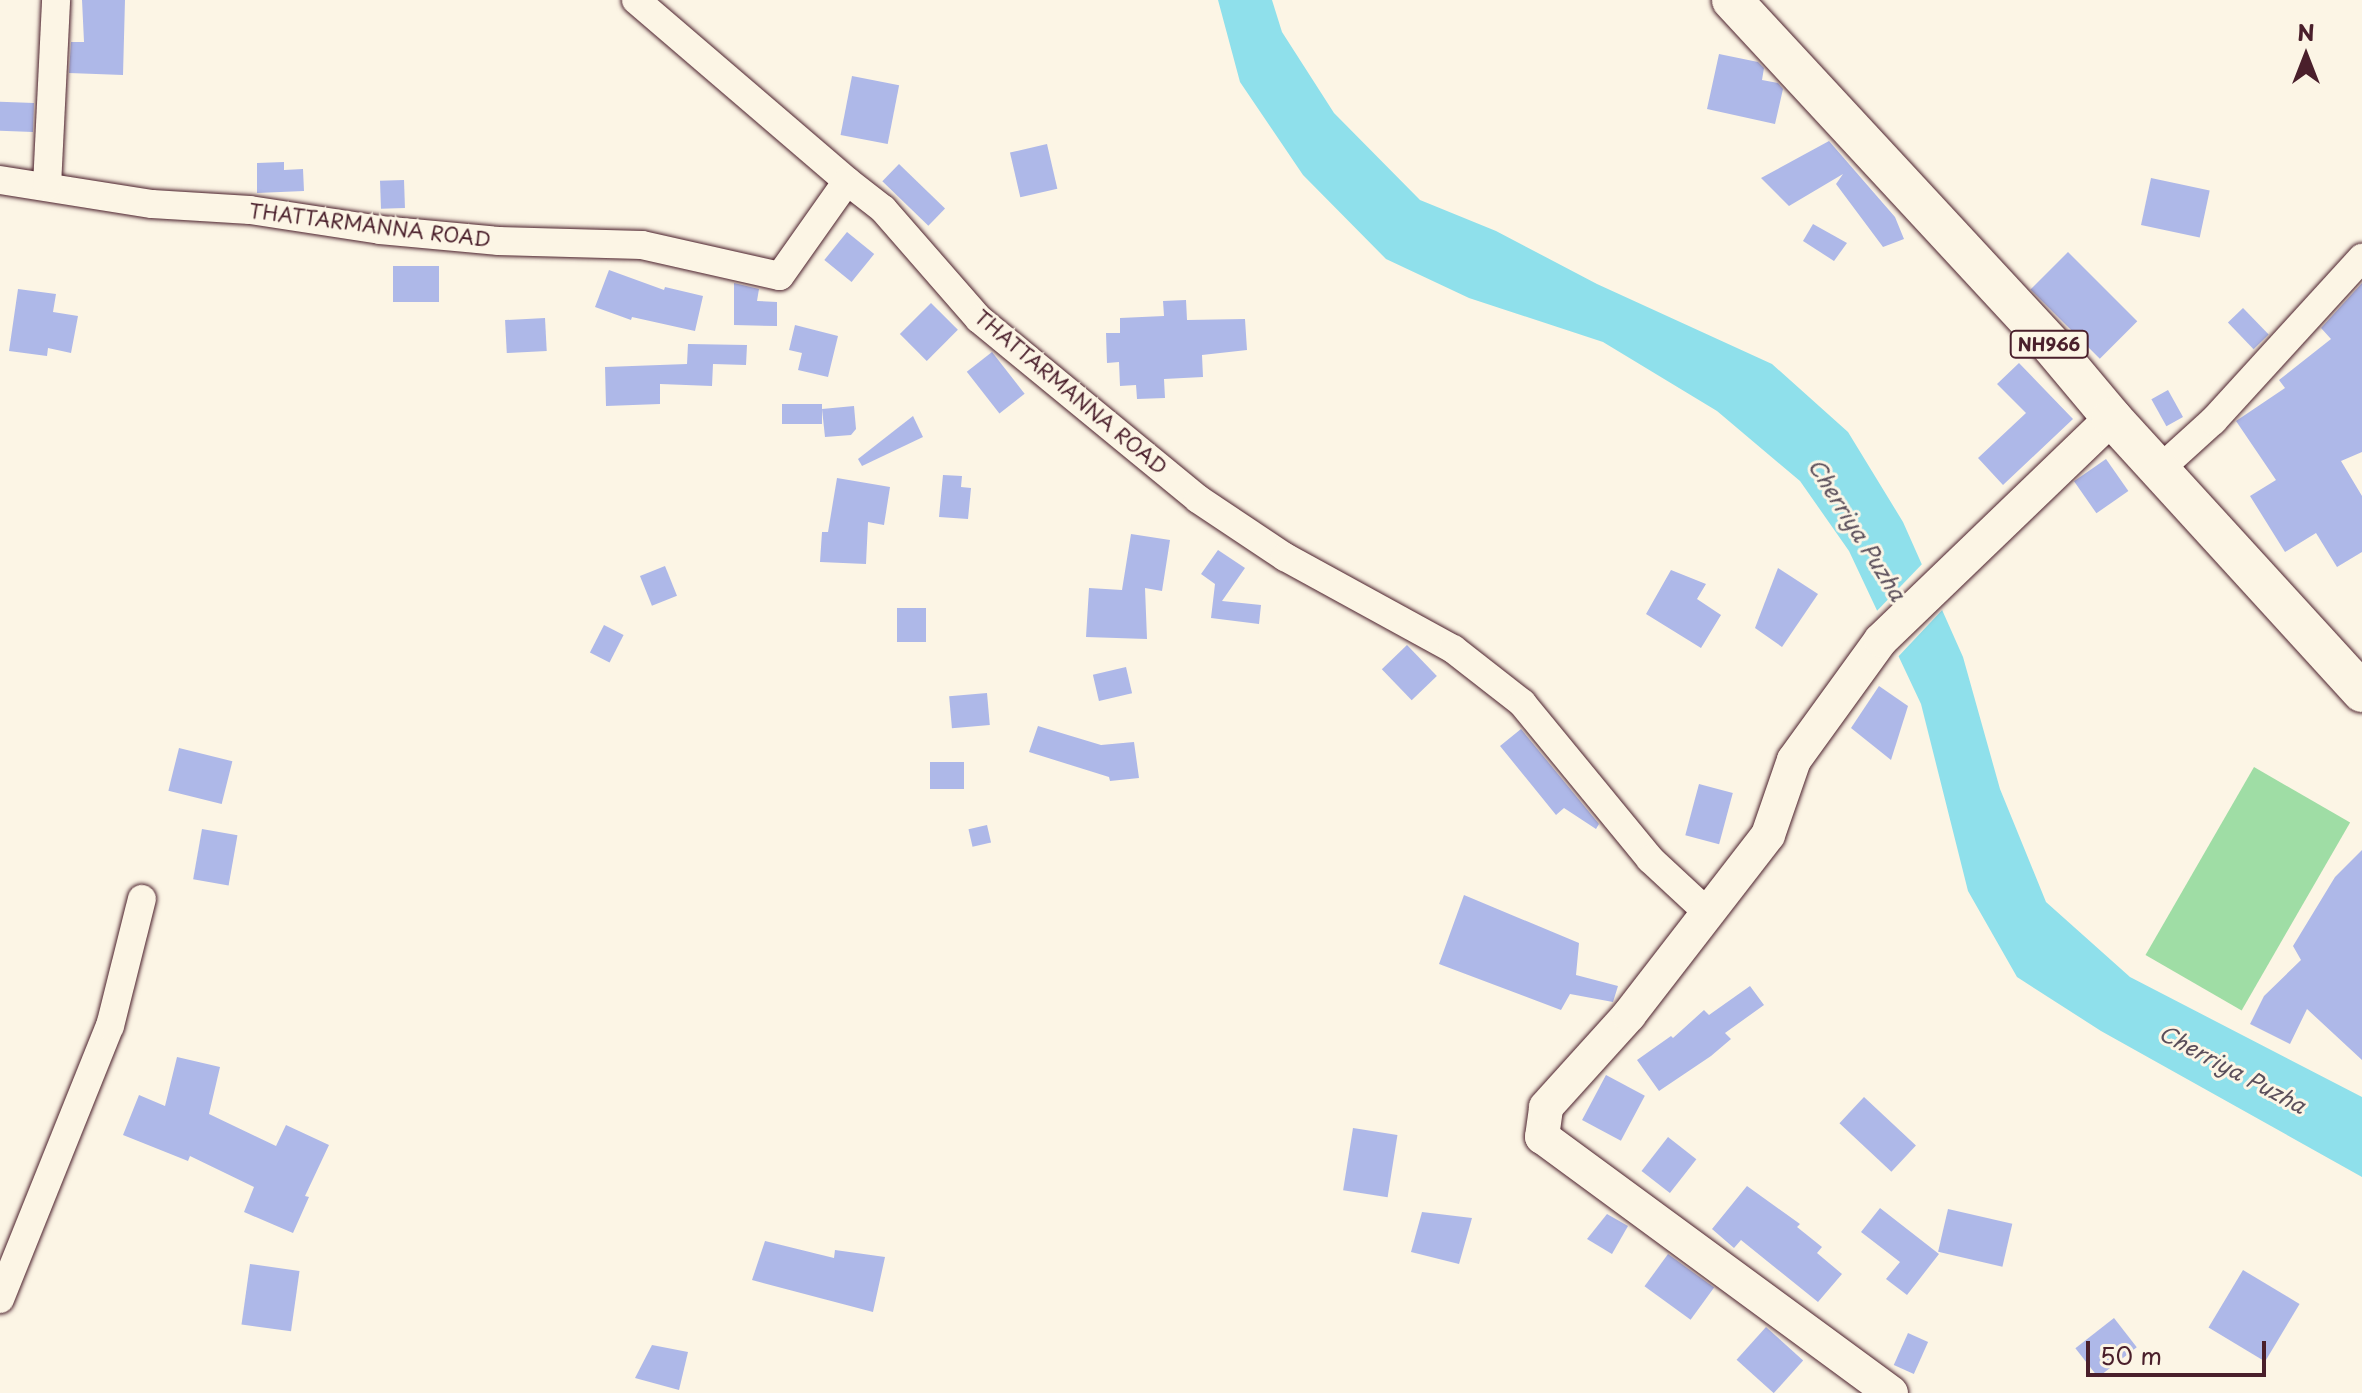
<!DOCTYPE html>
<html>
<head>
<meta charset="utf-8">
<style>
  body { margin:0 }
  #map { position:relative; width:2362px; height:1393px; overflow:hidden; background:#fcf5e5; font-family:"Playpen Sans",sans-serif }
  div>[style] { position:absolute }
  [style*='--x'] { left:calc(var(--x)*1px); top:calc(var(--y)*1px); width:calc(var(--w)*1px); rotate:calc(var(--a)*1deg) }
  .green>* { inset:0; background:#9fdda5; transform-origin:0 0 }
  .water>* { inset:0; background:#8fe0eb }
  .pier>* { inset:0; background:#fcf5e5 }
  .building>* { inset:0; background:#aeb8e8; transform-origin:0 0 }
  .roads { filter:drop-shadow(0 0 2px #4a1f2b) drop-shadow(0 0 2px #4a1f2b) }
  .minor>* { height:28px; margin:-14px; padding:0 14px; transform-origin:14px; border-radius:14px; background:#fcf5e5 }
  .major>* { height:34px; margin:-17px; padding:0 17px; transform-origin:17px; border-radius:17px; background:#fcf5e5 }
  .highway>* { height:40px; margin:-20px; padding:0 20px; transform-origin:20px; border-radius:20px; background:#fcf5e5 }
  span { translate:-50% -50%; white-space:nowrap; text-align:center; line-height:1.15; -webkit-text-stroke:6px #fcf5e5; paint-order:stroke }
  .shield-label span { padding:2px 6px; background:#fcf5e5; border:2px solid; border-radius:6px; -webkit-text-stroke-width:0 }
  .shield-label { font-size:18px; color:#4a1f2b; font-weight:700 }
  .street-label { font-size:20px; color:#4a1f2b }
  .water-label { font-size:22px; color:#5b4f5b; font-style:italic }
  .north { position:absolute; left:2266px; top:16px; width:80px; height:80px; -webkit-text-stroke:6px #fcf5e5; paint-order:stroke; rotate:0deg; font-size:22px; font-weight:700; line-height:32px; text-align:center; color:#4a1f2b }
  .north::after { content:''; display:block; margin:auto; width:28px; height:36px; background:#4a1f2b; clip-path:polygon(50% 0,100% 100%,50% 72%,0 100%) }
  .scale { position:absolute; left:2086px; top:1341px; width:180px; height:36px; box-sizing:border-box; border:4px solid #4a1f2b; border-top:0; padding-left:10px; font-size:24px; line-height:28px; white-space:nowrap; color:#4a1f2b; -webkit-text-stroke:6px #fcf5e5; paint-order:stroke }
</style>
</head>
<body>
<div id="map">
  <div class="green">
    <i style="left:2254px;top:767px;width:111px;height:217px;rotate:30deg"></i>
  </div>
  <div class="water">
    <i style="clip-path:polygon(1218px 0,1272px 0,1282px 32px,1334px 113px,1420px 200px,1496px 231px,1597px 284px,1772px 364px,1848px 432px,1903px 522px,1963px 657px,2000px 789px,2046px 902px,2130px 977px,2362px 1097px,2362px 1177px,2101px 1031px,2017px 977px,1968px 891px,1921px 704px,1849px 551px,1800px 481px,1717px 411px,1603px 342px,1469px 298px,1386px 259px,1303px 175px,1240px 82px)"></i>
  </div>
  <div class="pier">
    <i style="clip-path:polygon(1925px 561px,1945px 607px,1895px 660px,1873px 615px)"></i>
  </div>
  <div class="building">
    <i style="clip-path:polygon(82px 0,125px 0,123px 75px,69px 73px,71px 42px,84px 42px)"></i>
    <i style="clip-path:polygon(1719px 54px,1758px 62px,1764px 68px,1762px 80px,1778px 83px,1783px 89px,1775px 124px,1707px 109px)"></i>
    <i style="left:852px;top:76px;width:48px;height:60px;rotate:11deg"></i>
    <i style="left:34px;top:103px;width:29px;height:34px;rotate:92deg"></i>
    <i style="clip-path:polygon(1829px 141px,1895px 217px,1904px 239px,1883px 247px,1836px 184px,1843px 174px,1789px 206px,1761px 178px)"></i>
    <i style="left:1047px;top:144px;width:46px;height:38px;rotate:77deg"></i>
    <i style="clip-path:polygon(284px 162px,284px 170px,303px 169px,304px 191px,257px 193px,257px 163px)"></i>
    <i style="left:899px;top:164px;width:64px;height:24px;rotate:44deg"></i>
    <i style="left:2151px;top:178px;width:60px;height:48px;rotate:12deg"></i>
    <i style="left:404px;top:180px;width:28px;height:24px;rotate:88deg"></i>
    <i style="clip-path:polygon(1813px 224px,1847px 243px,1834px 261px,1803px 241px)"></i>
    <i style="left:847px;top:232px;width:35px;height:36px;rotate:39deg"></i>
    <i style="left:2068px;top:252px;width:98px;height:53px;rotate:45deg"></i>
    <i style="left:393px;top:266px;width:46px;height:36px"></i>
    <i style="clip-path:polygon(609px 270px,664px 290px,665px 287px,703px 296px,695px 331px,632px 317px,631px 320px,595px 307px)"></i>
    <i style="clip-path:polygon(734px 283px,759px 289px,757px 301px,777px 302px,777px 326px,734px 325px)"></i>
    <i style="clip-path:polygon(2362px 283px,2362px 452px,2341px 461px,2362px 496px,2362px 552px,2337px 567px,2316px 533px,2285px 552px,2250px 496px,2276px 480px,2236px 421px,2285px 388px,2279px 380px,2331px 339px,2321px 328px)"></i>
    <i style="clip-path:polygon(18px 289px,56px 294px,53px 312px,78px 316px,71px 353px,48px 348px,47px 356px,9px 351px)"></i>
    <i style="clip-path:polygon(1186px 300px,1187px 320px,1245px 319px,1247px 350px,1202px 355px,1203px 377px,1164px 379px,1165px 398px,1137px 399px,1136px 385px,1120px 386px,1119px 362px,1107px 363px,1106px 333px,1120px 333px,1120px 318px,1164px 316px,1163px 301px)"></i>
    <i style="left:931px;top:303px;width:38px;height:44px;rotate:45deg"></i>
    <i style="left:2243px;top:308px;width:37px;height:21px;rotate:46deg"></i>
    <i style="left:545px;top:318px;width:33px;height:40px;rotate:87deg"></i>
    <i style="clip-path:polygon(795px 325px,838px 336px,828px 377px,798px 370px,802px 353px,789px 350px)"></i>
    <i style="clip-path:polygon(688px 344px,747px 345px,746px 365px,713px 364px,712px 386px,660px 384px,660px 404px,606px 406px,605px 367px,687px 364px)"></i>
    <i style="left:992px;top:352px;width:53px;height:32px;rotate:52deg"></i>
    <i style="clip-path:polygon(2019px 363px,2073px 419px,2003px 485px,1978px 458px,2026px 413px,1997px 384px)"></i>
    <i style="left:2168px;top:390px;width:31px;height:19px;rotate:61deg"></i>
    <i style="left:782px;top:404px;width:40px;height:20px"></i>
    <i style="clip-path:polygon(854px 406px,856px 429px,851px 435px,825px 437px,822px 409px)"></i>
    <i style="clip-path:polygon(913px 416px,923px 437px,862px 466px,858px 459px)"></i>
    <i style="left:2106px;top:459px;width:39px;height:39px;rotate:55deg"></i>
    <i style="clip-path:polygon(943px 475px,962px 476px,961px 487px,971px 488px,968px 519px,939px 517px)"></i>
    <i style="clip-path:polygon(837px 478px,890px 487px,884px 525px,868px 522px,866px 564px,820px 562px,822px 532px,828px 532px)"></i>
    <i style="clip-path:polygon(1131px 534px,1170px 540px,1162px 591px,1145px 588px,1147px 639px,1086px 637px,1089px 588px,1122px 590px)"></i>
    <i style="clip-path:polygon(1218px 550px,1245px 568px,1222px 601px,1261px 605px,1259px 624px,1211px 618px,1215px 584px,1201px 574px)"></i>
    <i style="left:665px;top:566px;width:32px;height:27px;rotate:68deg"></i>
    <i style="clip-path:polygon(1778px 568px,1818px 594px,1782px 647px,1755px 628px)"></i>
    <i style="clip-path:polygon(1671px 570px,1706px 584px,1697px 599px,1721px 615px,1701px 648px,1646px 614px)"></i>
    <i style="left:897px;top:608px;width:29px;height:34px"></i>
    <i style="left:604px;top:625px;width:22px;height:31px;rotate:27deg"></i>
    <i style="left:1407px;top:645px;width:43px;height:35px;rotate:46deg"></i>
    <i style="left:1126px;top:667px;width:27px;height:34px;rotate:77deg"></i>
    <i style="clip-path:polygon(1879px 686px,1908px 706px,1891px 760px,1851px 728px)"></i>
    <i style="left:987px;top:693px;width:32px;height:38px;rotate:85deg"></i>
    <i style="clip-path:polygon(1038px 726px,1101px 745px,1134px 742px,1139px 778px,1110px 781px,1109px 777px,1029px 752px)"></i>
    <i style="clip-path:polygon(1521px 729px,1599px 824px,1596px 829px,1564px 808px,1556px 815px,1500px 746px)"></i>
    <i style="left:179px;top:748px;width:55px;height:44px;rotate:14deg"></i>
    <i style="left:930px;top:762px;width:34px;height:27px"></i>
    <i style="left:1699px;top:784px;width:35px;height:53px;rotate:15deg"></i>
    <i style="left:987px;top:825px;width:18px;height:19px;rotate:77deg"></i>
    <i style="left:202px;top:829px;width:36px;height:51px;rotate:10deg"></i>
    <i style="clip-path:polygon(2362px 850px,2362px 1060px,2307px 1009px,2290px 1044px,2250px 1024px,2264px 996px,2301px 960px,2293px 946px,2335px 877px)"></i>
    <i style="clip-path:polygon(1464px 895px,1579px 943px,1576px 975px,1618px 986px,1613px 1002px,1570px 994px,1561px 1010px,1439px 964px)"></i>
    <i style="clip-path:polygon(1750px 986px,1764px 1005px,1725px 1033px,1731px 1039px,1711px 1056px,1659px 1091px,1637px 1060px,1671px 1036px,1673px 1038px,1704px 1010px,1709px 1015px)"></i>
    <i style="clip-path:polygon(177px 1057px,220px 1067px,209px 1114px,276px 1146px,286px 1125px,329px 1145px,305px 1196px,309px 1197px,293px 1233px,244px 1212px,254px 1187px,190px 1156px,188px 1161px,123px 1135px,139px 1095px,165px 1106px)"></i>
    <i style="left:1606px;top:1075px;width:44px;height:51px;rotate:28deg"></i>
    <i style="left:1864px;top:1097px;width:71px;height:36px;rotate:43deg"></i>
    <i style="left:1353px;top:1128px;width:45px;height:63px;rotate:9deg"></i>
    <i style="left:1668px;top:1137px;width:36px;height:43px;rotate:38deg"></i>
    <i style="clip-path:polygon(1747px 1186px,1800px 1224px,1797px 1227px,1822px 1247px,1817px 1253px,1842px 1274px,1818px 1302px,1741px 1240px,1734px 1248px,1712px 1229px)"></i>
    <i style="clip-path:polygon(1880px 1208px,1939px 1254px,1907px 1295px,1886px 1279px,1900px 1262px,1861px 1232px)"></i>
    <i style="left:1948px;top:1209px;width:66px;height:44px;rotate:13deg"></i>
    <i style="clip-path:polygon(1422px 1212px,1472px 1218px,1459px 1264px,1411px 1252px)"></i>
    <i style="clip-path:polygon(1607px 1214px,1628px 1226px,1612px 1254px,1587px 1239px)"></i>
    <i style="clip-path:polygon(765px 1241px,834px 1258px,835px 1250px,885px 1257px,873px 1312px,752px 1280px)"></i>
    <i style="left:1668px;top:1254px;width:57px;height:40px;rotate:36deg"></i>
    <i style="left:250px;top:1264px;width:50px;height:61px;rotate:8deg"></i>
    <i style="left:2243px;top:1270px;width:66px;height:67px;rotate:31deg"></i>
    <i style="left:2114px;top:1318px;width:37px;height:49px;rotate:52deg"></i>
    <i style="left:1766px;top:1327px;width:50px;height:44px;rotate:42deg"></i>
    <i style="left:1908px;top:1333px;width:22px;height:35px;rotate:24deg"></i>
    <i style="clip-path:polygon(652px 1345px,688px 1352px,679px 1390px,635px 1378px)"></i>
  </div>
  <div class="roads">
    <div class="minor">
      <i style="--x:636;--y:0;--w:278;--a:40.6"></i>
      <i style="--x:0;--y:180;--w:154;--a:9"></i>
      <i style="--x:152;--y:204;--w:98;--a:3.5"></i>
      <i style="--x:250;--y:210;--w:132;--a:8.7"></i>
      <i style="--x:380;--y:230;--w:119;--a:5.3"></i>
      <i style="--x:498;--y:241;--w:144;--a:1.6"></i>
      <i style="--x:642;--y:245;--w:141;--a:12.7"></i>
      <i style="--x:780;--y:276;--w:116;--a:-54.8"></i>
      <i style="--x:847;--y:181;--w:46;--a:37.9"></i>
      <i style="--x:883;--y:209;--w:146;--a:48.9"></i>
      <i style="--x:979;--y:319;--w:283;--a:39.4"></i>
      <i style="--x:1198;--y:499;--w:105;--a:33.7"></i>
      <i style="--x:1285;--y:557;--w:192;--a:28.7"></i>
      <i style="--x:1453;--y:649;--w:88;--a:38"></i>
      <i style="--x:1522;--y:703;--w:202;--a:50.6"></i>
      <i style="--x:1650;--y:859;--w:76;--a:42.9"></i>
      <i style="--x:47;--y:186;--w:186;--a:-87.2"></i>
      <i style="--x:2160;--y:469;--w:72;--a:-42.2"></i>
      <i style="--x:2213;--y:421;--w:221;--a:-47.6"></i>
      <i style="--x:0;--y:1299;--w:294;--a:-68.1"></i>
      <i style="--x:110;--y:1026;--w:131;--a:-75.9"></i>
    </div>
    <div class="major">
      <i style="--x:1891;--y:1393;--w:433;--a:-143.7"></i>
      <i style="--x:1542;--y:1137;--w:30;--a:-82"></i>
      <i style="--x:1546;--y:1107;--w:124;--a:-47.9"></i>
      <i style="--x:1629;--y:1015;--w:227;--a:-52.3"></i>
      <i style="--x:1768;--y:835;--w:79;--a:-70.9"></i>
      <i style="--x:1794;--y:760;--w:148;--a:-54.1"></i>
      <i style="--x:1881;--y:640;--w:320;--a:-43.9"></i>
    </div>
    <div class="highway">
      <i style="--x:1732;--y:0;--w:468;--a:47.2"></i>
      <i style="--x:2050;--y:344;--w:97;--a:50"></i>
      <i style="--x:2112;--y:418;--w:371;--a:47.6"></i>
    </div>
  </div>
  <div class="shield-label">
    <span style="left:2049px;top:344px">NH966</span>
  </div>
  <div class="street-label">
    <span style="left:370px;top:225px;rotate:7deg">THATTARMANNA ROAD</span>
    <span style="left:1071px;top:392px;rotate:40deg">THATTARMANNA ROAD</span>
  </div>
  <div class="water-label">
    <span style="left:1858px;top:529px;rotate:58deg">Cherriya Puzha</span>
    <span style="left:2233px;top:1068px;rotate:28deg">Cherriya Puzha</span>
  </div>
  <div class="north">N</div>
  <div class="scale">50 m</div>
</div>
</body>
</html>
